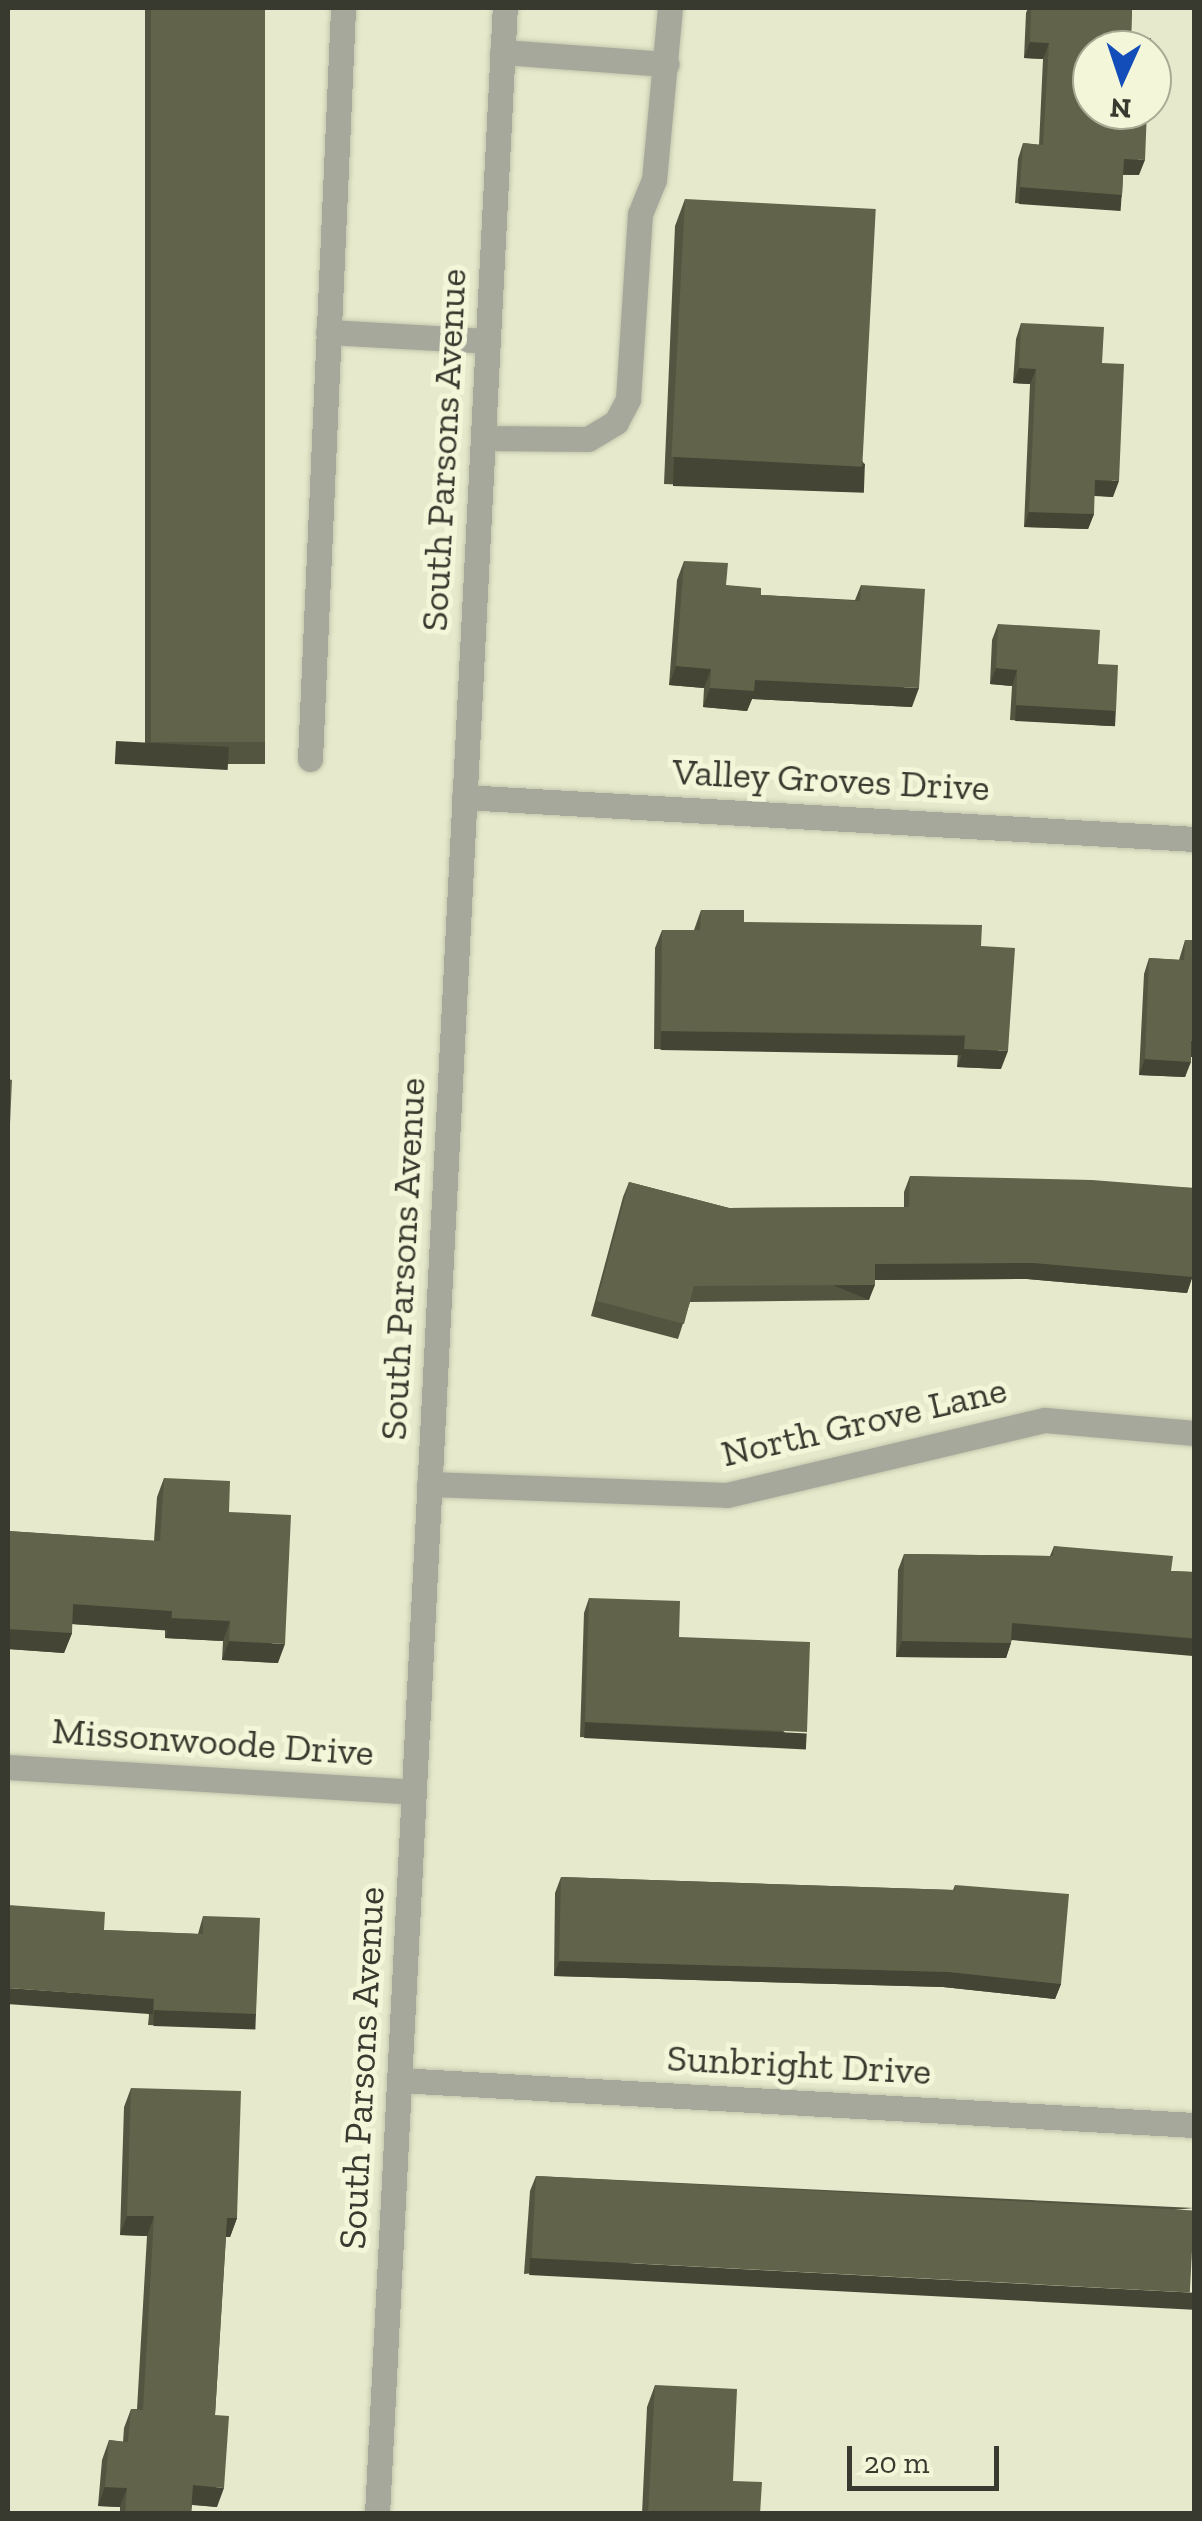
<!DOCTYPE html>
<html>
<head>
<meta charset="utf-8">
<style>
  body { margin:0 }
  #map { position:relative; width:1202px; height:2521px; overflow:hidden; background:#e6e9cb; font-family:"Zilla Slab",serif }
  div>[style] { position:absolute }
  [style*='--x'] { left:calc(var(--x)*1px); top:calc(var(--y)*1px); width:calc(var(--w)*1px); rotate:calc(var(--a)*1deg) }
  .roads { filter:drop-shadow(0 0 2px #c3c6ac) drop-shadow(0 0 2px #c3c6ac) }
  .minor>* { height:25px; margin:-12.5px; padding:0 12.5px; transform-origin:12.5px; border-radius:12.5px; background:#a7a89c }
  .wall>* { inset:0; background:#535540; transform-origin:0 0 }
  .shaded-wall>* { inset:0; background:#444534; transform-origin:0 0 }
  .building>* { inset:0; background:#61634a; transform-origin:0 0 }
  span { translate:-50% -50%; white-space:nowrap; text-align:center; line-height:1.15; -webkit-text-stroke:10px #f3f6d8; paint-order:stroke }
  .street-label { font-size:38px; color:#393a2f }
  .frame { position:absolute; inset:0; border:10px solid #393a2f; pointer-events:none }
  .north { position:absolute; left:1072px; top:30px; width:100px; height:100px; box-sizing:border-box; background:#f3f6d8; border:2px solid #a9ab94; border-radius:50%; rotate:183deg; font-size:28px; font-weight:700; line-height:40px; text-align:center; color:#393a2f }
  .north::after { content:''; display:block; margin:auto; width:35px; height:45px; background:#124db9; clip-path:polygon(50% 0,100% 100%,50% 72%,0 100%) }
  .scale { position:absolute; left:847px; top:2446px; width:152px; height:45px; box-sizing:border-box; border:5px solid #393a2f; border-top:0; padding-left:12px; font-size:30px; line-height:35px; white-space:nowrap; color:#393a2f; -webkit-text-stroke:8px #f3f6d8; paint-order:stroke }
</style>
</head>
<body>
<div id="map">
  <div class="roads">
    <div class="minor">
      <i style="--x:502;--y:52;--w:165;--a:4.2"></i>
      <i style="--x:328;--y:332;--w:160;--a:3.2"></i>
      <i style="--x:483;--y:438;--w:105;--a:0.5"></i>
      <i style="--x:588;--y:439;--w:33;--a:-31"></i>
      <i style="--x:616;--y:422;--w:26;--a:-62"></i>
      <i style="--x:628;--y:399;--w:185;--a:-86.3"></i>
      <i style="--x:640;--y:214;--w:37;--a:-68"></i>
      <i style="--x:654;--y:180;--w:173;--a:-84.7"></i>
      <i style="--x:310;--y:759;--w:752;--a:-87.48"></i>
      <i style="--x:464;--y:797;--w:731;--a:3.29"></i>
      <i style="--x:429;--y:1484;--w:298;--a:2.1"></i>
      <i style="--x:727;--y:1495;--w:327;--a:-13.3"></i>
      <i style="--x:1045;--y:1420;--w:150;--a:5"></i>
      <i style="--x:8;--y:1767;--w:406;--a:3.5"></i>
      <i style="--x:399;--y:2080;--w:796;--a:3.24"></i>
      <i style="--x:377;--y:2514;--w:2509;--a:-87.08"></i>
    </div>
  </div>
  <div class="wall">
    <i style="left:145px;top:8px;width:120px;height:756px"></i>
    <i style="clip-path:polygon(1028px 8px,1132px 8px,1131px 38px,1139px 175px,1123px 175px,1122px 195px,1116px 210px,1015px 203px,1018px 159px,1023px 143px,1039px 145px,1043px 59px,1024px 58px,1026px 13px)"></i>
    <i style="clip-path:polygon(685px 199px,865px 465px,855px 492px,664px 484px,675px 226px)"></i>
    <i style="clip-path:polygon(1021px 323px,1102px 363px,1113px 497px,1094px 496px,1094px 514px,1088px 529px,1024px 527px,1030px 384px,1013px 383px,1016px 339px)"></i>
    <i style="clip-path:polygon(684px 561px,726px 585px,761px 595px,855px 600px,861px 585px,912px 707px,752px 699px,747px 711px,703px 707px,704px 688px,669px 685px,677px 580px)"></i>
    <i style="clip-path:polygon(998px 624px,1098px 664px,1110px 726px,1010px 720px,1012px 686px,990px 684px,992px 640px)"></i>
    <i style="clip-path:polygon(701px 910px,744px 922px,981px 946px,1001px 1069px,957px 1067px,958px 1053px,654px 1049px,655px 948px,662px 930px,694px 930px)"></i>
    <i style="clip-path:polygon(1185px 940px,1194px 940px,1194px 1057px,1191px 1057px,1185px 1077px,1139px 1075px,1144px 974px,1149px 958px,1179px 960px)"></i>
    <i style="clip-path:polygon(910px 1176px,1194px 1188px,1194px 1278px,1192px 1278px,1187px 1293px,1027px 1279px,875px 1280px,869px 1300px,690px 1302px,678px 1339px,591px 1316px,623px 1197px,629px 1182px,729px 1208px,904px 1207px,904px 1192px)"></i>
    <i style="clip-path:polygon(164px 1478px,229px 1512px,278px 1663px,222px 1660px,223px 1641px,165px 1638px,165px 1630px,72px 1624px,72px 1633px,64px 1653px,8px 1649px,8px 1531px,154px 1541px,157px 1497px)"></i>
    <i style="clip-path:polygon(1054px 1546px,1171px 1571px,1194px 1572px,1194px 1654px,1012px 1639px,1006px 1658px,896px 1657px,898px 1570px,904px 1554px,1050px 1556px)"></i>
    <i style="clip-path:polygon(589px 1598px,679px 1637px,801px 1747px,580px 1737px,584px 1613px)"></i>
    <i style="clip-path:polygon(561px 1877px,953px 1890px,955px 1885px,1061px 1984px,1055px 1999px,943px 1987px,554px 1976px,555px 1893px)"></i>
    <i style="clip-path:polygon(203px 1916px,256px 2014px,251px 2029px,148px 2025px,149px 2015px,104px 1930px,198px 1934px)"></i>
    <i style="clip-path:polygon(131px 2088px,237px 2218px,230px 2237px,226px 2237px,215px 2415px,217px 2507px,192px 2505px,191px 2514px,120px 2514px,120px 2507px,98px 2506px,102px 2460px,109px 2440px,123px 2442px,124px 2428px,131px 2409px,137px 2409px,147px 2236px,120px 2235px,124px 2107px)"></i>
    <i style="clip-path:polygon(536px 2176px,1194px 2208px,524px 2274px,530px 2191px)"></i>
    <i style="clip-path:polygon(655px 2385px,733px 2481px,760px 2514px,642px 2514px,647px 2407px)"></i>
  </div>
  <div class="shaded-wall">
    <i style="clip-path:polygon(1030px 42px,1049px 43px,1043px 59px,1024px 58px)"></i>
    <i style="clip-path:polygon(1124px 159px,1145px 160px,1139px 175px,1119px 174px)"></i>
    <i style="left:1020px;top:187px;width:102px;height:17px;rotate:4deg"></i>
    <i style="clip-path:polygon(1019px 368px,1036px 369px,1030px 384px,1013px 383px)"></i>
    <i style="left:674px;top:457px;width:191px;height:29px;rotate:2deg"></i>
    <i style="clip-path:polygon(1095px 480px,1119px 481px,1113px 497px,1089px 495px)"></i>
    <i style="clip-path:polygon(1029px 512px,1094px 514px,1088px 529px,1024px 527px)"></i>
    <i style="clip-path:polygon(676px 666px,711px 669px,704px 688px,669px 685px)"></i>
    <i style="clip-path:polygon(996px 668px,1017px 670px,1012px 686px,990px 684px)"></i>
    <i style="clip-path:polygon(755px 680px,919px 688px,912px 707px,752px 699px,747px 711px,703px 707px,710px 688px)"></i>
    <i style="left:1016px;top:705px;width:100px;height:16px;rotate:3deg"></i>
    <i style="left:116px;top:741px;width:113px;height:23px;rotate:3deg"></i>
    <i style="left:661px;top:1031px;width:304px;height:19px;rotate:1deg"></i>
    <i style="clip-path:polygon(1191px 1041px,1194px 1041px,1194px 1057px,1186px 1057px)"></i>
    <i style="clip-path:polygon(964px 1049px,1008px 1051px,1001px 1069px,957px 1067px)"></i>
    <i style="clip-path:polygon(1145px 1059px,1191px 1062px,1185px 1077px,1139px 1075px)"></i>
    <i style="clip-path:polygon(1194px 1262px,1194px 1278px,1192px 1278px,1187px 1293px,1027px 1279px,869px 1280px,875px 1264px)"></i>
    <i style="left:875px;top:1285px;width:16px;height:181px;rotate:112deg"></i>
    <i style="left:73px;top:1604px;width:99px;height:20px;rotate:4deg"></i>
    <i style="clip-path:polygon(172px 1618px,230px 1621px,223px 1641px,165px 1638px)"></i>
    <i style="left:1012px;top:1623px;width:183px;height:17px;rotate:5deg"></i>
    <i style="clip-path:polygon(8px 1629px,72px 1633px,64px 1653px,8px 1649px)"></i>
    <i style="clip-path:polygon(229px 1641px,285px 1644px,278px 1663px,222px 1660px)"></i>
    <i style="clip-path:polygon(902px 1641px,1011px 1643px,1006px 1658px,896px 1657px)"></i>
    <i style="left:585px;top:1722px;width:222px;height:16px;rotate:3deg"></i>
    <i style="clip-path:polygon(559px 1961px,949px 1972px,1061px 1984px,1055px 1999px,943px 1987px,554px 1976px)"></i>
    <i style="left:8px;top:1988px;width:146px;height:16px;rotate:4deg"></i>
    <i style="left:154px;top:2010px;width:102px;height:16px;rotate:2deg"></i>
    <i style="clip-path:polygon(127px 2216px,154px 2216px,147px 2236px,120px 2235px)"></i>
    <i style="clip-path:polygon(227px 2218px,237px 2218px,230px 2237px,220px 2237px)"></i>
    <i style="left:530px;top:2258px;width:665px;height:17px;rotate:3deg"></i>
    <i style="clip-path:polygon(193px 2485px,224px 2488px,217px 2507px,186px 2504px)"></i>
    <i style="clip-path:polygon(105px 2487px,127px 2488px,120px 2507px,98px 2506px)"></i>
  </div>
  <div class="building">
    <i style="left:151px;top:8px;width:114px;height:734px"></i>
    <i style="clip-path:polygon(1031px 8px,1132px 8px,1131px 38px,1151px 38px,1150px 50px,1092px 50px,1092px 110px,1147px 110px,1145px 160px,1124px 159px,1122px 195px,1020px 187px,1023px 143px,1043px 145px,1049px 43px,1030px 42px)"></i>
    <i style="left:685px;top:199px;width:191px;height:258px;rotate:3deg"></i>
    <i style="clip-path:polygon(1021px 323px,1104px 327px,1102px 363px,1124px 364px,1119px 481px,1095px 480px,1094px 514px,1029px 512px,1036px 369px,1019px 368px)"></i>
    <i style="clip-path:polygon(684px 561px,728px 563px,726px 585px,761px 588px,761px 595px,860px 601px,861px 585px,925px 589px,919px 688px,755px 680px,754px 691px,710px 688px,711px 669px,676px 666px)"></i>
    <i style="clip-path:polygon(998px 624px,1100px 630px,1098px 664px,1118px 665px,1116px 711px,1016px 705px,1017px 670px,996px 668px)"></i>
    <i style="clip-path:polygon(701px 910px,744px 910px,744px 922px,982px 925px,981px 946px,1015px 948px,1008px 1051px,964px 1049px,965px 1035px,661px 1031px,662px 930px,700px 930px)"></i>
    <i style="clip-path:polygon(1185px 940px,1194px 940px,1194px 1041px,1191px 1041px,1191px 1062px,1145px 1059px,1149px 958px,1184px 960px)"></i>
    <i style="clip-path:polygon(8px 1079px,12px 1080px,8px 1168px)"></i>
    <i style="clip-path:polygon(910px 1176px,1092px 1180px,1194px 1188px,1194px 1262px,1193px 1277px,1033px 1263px,875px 1264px,875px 1285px,694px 1286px,684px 1324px,597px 1301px,629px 1182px,729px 1208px,909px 1207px)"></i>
    <i style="clip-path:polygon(164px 1478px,230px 1481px,229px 1512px,291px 1515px,285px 1644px,229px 1641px,230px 1621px,172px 1618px,172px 1611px,73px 1604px,72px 1633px,8px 1629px,8px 1531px,160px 1541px)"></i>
    <i style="clip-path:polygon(1054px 1546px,1173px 1556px,1171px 1571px,1194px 1572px,1194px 1638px,1012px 1623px,1011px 1643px,902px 1641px,904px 1554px,1053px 1556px)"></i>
    <i style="clip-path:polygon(589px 1598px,680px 1601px,679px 1637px,810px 1642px,807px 1732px,585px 1722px)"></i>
    <i style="clip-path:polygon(561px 1877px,955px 1890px,955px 1885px,1069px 1894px,1061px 1984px,949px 1972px,559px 1961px)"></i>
    <i style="clip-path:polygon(8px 1905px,105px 1912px,104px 1930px,203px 1934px,203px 1916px,260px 1918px,256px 2014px,154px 2010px,154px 1999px,8px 1988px)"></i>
    <i style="clip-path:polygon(131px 2088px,241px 2091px,237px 2218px,227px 2218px,215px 2415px,229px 2416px,224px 2488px,193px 2485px,191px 2514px,125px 2514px,127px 2488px,105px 2487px,109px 2440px,128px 2442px,131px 2409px,143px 2410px,154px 2216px,127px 2216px)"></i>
    <i style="left:536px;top:2176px;width:659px;height:82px;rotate:3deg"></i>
    <i style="clip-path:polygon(655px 2385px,737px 2389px,733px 2481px,762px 2482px,760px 2514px,648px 2514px)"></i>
  </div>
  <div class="street-label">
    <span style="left:444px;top:450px;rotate:-87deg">South Parsons Avenue</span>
    <span style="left:831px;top:780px;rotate:3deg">Valley Groves Drive</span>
    <span style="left:403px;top:1259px;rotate:-87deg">South Parsons Avenue</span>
    <span style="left:864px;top:1422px;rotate:-13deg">North Grove Lane</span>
    <span style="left:213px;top:1742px;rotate:4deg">Missonwoode Drive</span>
    <span style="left:799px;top:2065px;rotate:3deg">Sunbright Drive</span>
    <span style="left:362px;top:2068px;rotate:-87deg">South Parsons Avenue</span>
  </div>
  <div class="frame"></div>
  <div class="north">N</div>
  <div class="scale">20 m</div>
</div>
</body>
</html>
